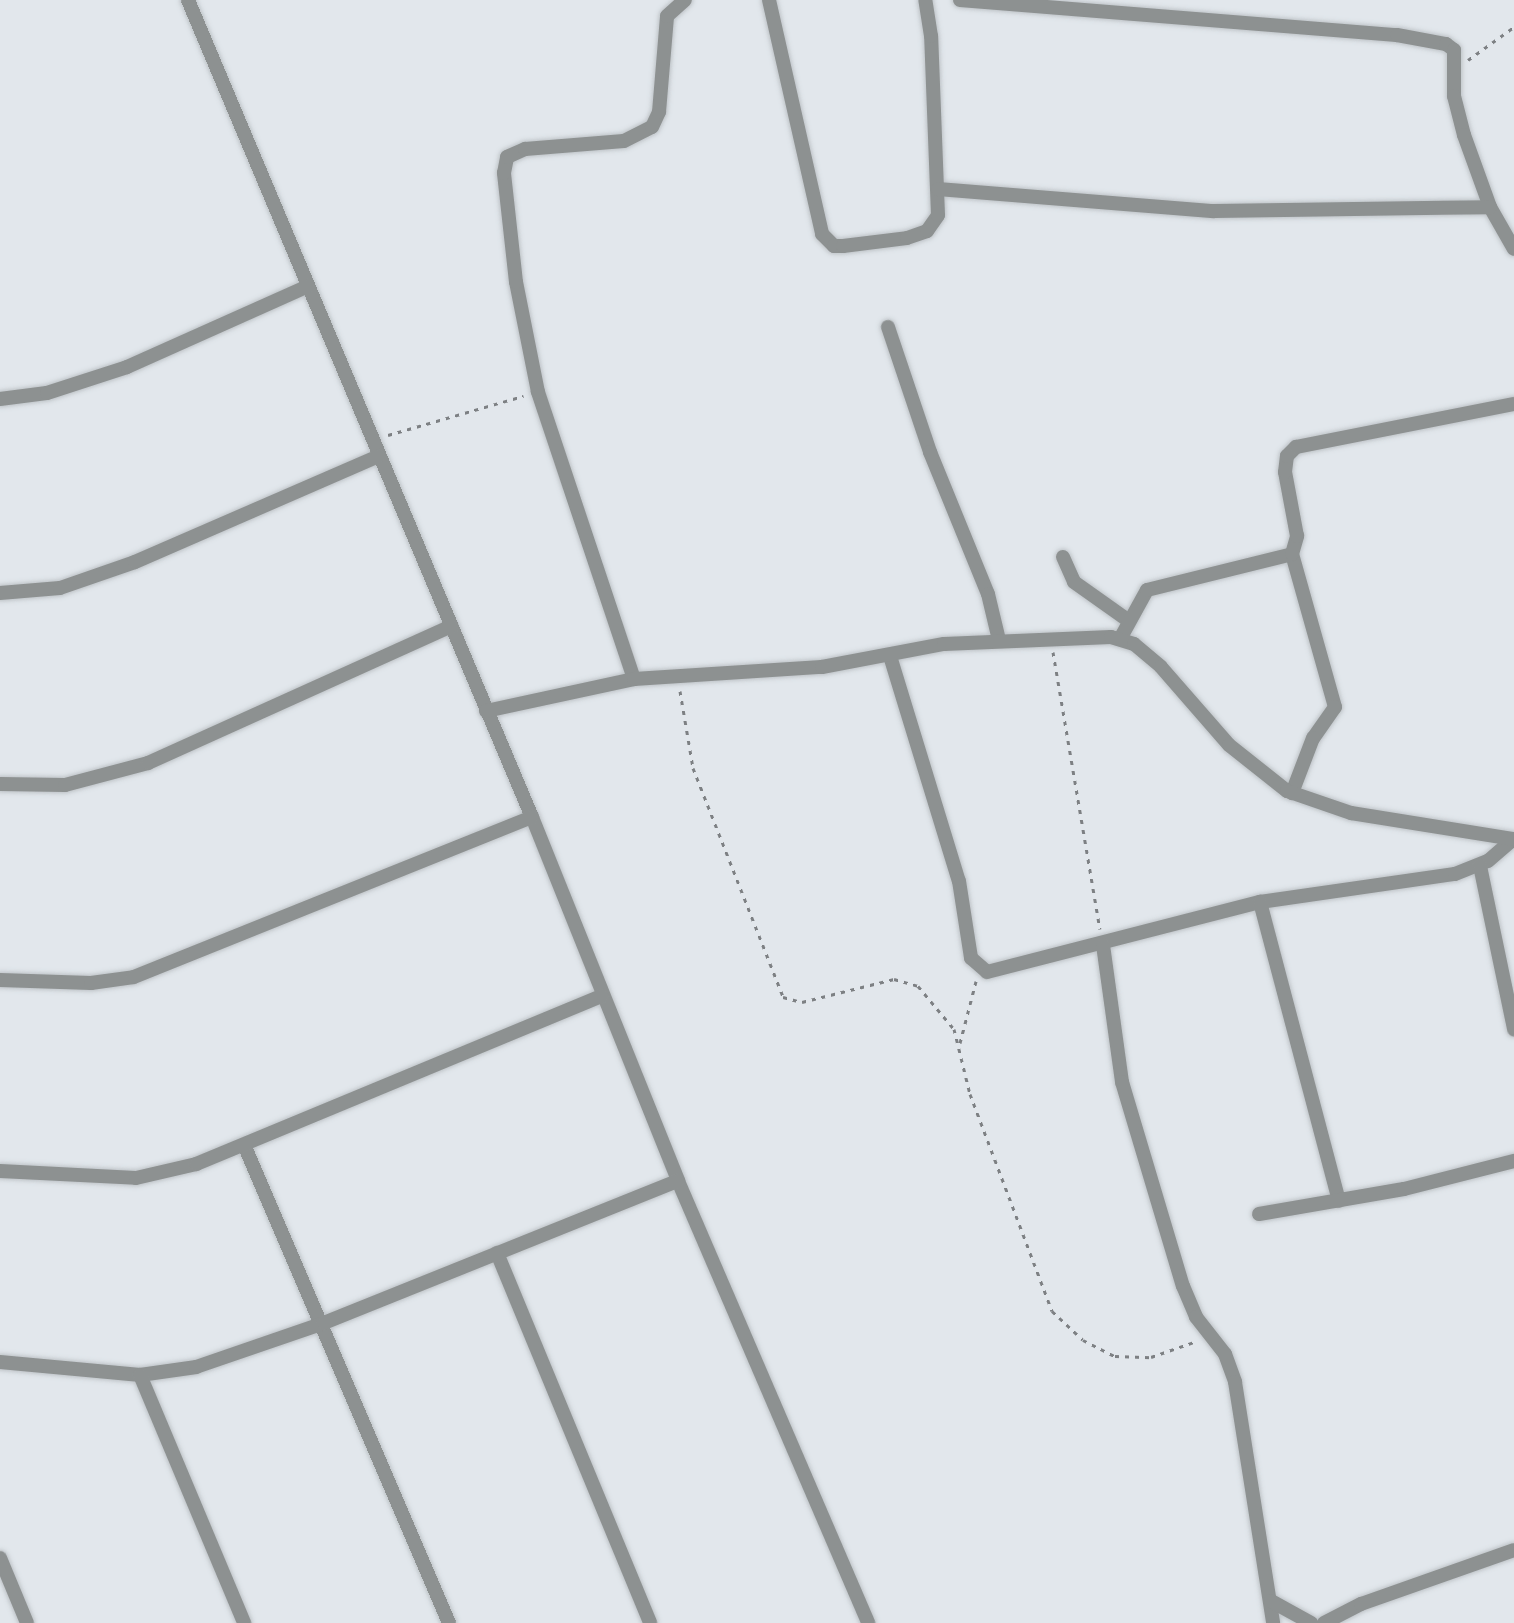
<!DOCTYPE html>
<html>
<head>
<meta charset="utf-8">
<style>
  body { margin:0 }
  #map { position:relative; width:1514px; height:1623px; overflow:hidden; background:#e2e7ec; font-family:"Roboto Serif",serif }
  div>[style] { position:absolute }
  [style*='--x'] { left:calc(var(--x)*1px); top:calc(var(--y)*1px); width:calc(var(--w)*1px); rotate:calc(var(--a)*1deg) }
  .path>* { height:3px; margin-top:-1.5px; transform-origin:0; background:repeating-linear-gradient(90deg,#7d8083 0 4px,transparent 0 10px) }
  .roads { filter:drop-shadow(0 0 2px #bfc4c8) drop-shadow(0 0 2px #bfc4c8) }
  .minor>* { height:14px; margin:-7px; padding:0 7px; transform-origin:7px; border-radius:7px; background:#8d9191 }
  span { translate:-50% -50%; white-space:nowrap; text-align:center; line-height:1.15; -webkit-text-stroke:7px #eff5f9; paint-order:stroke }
</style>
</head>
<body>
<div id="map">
  <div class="path">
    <i style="--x:1468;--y:60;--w:57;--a:-35.7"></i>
    <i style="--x:388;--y:435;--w:141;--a:-16.1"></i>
    <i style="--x:1053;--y:652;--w:281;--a:80.4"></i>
    <i style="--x:680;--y:691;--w:78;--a:80.4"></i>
    <i style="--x:693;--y:768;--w:246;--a:68.5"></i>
    <i style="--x:783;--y:997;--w:20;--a:15"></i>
    <i style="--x:802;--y:1002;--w:95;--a:-14"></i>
    <i style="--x:894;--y:979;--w:25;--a:16"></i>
    <i style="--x:918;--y:986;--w:56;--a:50.1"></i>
    <i style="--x:954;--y:1029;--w:67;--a:76.2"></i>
    <i style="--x:970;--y:1094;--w:232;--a:69.3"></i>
    <i style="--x:1052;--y:1311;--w:42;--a:43.1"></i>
    <i style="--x:1083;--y:1340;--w:36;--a:27"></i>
    <i style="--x:1115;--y:1356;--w:36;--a:2"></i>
    <i style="--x:1151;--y:1357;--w:49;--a:-19.2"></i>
    <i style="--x:960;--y:1043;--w:64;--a:-75.5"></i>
  </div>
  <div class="roads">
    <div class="minor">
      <i style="--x:188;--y:0;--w:886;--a:67.17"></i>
      <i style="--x:532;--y:817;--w:392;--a:68.1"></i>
      <i style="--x:678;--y:1181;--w:481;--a:66.7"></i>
      <i style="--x:769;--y:0;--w:240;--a:77.2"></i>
      <i style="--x:822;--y:234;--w:17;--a:45"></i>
      <i style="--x:834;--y:246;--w:9;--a:0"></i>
      <i style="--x:843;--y:246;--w:64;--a:-7.1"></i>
      <i style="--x:907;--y:238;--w:21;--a:-19"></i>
      <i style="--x:927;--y:231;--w:19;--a:-55"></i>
      <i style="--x:938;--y:215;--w:179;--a:-92.2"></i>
      <i style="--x:931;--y:36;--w:36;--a:-99"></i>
      <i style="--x:960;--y:0;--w:438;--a:4.6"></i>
      <i style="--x:1397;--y:35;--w:50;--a:10.4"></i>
      <i style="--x:1446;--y:44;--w:10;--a:37"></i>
      <i style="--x:1454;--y:50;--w:46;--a:90"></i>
      <i style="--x:1454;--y:96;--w:40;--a:75.6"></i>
      <i style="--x:1464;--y:135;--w:77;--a:70.1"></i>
      <i style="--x:1490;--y:207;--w:48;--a:60.3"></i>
      <i style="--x:938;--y:189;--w:277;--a:4.6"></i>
      <i style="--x:1214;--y:211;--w:276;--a:-0.8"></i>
      <i style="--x:888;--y:327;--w:132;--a:71.4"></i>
      <i style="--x:930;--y:452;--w:153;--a:67.8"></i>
      <i style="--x:988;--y:594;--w:47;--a:76.6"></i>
      <i style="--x:0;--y:399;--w:47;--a:-7.3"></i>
      <i style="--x:47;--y:393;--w:84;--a:-18"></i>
      <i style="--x:127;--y:367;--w:198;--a:-24.1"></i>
      <i style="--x:1292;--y:554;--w:159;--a:74.3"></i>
      <i style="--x:1335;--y:707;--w:38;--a:125"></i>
      <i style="--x:1313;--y:738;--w:59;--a:110.9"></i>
      <i style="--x:1063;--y:557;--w:27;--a:66"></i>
      <i style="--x:1074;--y:582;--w:67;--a:35.3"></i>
      <i style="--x:0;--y:593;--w:60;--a:-4.8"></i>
      <i style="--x:60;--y:588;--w:79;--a:-19.1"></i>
      <i style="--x:135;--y:562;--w:266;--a:-23.5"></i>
      <i style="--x:1120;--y:639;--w:56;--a:-61.1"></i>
      <i style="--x:1147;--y:590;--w:149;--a:-13.9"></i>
      <i style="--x:1292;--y:554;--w:19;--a:-74"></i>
      <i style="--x:1297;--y:536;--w:65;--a:-100.6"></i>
      <i style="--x:1285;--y:472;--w:16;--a:-83"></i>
      <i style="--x:1287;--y:456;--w:13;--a:-45"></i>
      <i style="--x:1296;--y:447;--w:222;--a:-11.2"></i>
      <i style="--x:890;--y:656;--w:235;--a:73"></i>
      <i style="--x:959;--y:881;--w:78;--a:81.1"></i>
      <i style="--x:971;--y:958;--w:21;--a:41"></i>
      <i style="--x:987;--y:972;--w:282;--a:-14.4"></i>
      <i style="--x:1260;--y:902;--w:197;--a:-8.2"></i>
      <i style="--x:1455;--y:874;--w:35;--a:-22"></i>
      <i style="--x:1488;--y:861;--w:33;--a:-41"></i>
      <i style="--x:634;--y:679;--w:303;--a:-108.5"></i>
      <i style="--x:538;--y:392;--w:112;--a:-101.3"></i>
      <i style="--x:516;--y:282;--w:110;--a:-96.3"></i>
      <i style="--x:504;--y:173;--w:16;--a:-79"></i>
      <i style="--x:507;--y:157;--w:20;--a:-24"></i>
      <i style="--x:525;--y:149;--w:99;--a:-4.6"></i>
      <i style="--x:624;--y:141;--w:31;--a:-27"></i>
      <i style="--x:652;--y:127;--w:17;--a:-65"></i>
      <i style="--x:659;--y:112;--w:96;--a:-85.2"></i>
      <i style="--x:667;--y:16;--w:24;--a:-42"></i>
      <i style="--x:486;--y:711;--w:151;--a:-12.2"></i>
      <i style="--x:634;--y:679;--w:188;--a:-3.7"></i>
      <i style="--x:822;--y:667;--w:124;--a:-10.7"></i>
      <i style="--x:944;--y:644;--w:167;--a:-2.4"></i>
      <i style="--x:1111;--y:637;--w:24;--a:17"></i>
      <i style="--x:1134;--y:644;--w:35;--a:40"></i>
      <i style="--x:1161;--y:667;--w:103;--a:48.9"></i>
      <i style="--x:1229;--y:745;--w:74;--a:38.4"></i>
      <i style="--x:1287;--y:791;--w:68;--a:19"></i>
      <i style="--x:1351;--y:813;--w:165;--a:9.1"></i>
      <i style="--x:0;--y:784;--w:65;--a:0.9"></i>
      <i style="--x:65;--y:785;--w:86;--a:-14.8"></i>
      <i style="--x:148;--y:763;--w:333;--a:-24.3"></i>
      <i style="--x:1480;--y:866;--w:167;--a:78.2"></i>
      <i style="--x:1260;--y:902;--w:309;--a:75.2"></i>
      <i style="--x:1103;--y:945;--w:138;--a:82.1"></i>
      <i style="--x:1122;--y:1082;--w:213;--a:73.4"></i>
      <i style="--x:1183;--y:1286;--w:34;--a:67"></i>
      <i style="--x:1196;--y:1317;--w:47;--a:51.9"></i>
      <i style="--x:1225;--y:1354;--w:30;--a:70"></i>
      <i style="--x:1235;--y:1382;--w:244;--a:81"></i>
      <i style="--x:0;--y:980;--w:91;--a:1.9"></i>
      <i style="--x:91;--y:983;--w:43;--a:-7.9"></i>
      <i style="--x:134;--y:977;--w:429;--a:-21.9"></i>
      <i style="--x:245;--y:1147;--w:518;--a:66.8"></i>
      <i style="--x:0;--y:1171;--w:136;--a:2.9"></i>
      <i style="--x:136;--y:1178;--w:62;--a:-13.1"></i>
      <i style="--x:196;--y:1164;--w:439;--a:-22.5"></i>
      <i style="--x:1259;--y:1214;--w:147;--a:-9.8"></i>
      <i style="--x:1404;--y:1189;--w:114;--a:-14.3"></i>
      <i style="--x:497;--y:1253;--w:400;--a:67.5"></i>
      <i style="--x:0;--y:1362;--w:141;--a:5.3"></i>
      <i style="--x:140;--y:1375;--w:57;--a:-8.1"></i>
      <i style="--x:196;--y:1367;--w:135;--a:-19"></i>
      <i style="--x:324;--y:1323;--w:381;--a:-21.9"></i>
      <i style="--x:140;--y:1375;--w:269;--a:67.2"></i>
      <i style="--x:0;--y:1558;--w:70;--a:67.4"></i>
      <i style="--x:1271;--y:1601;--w:46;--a:28.8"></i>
      <i style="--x:1324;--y:1623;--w:42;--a:-27.2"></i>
      <i style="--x:1361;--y:1604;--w:162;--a:-19.4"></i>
    </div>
  </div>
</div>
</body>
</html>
